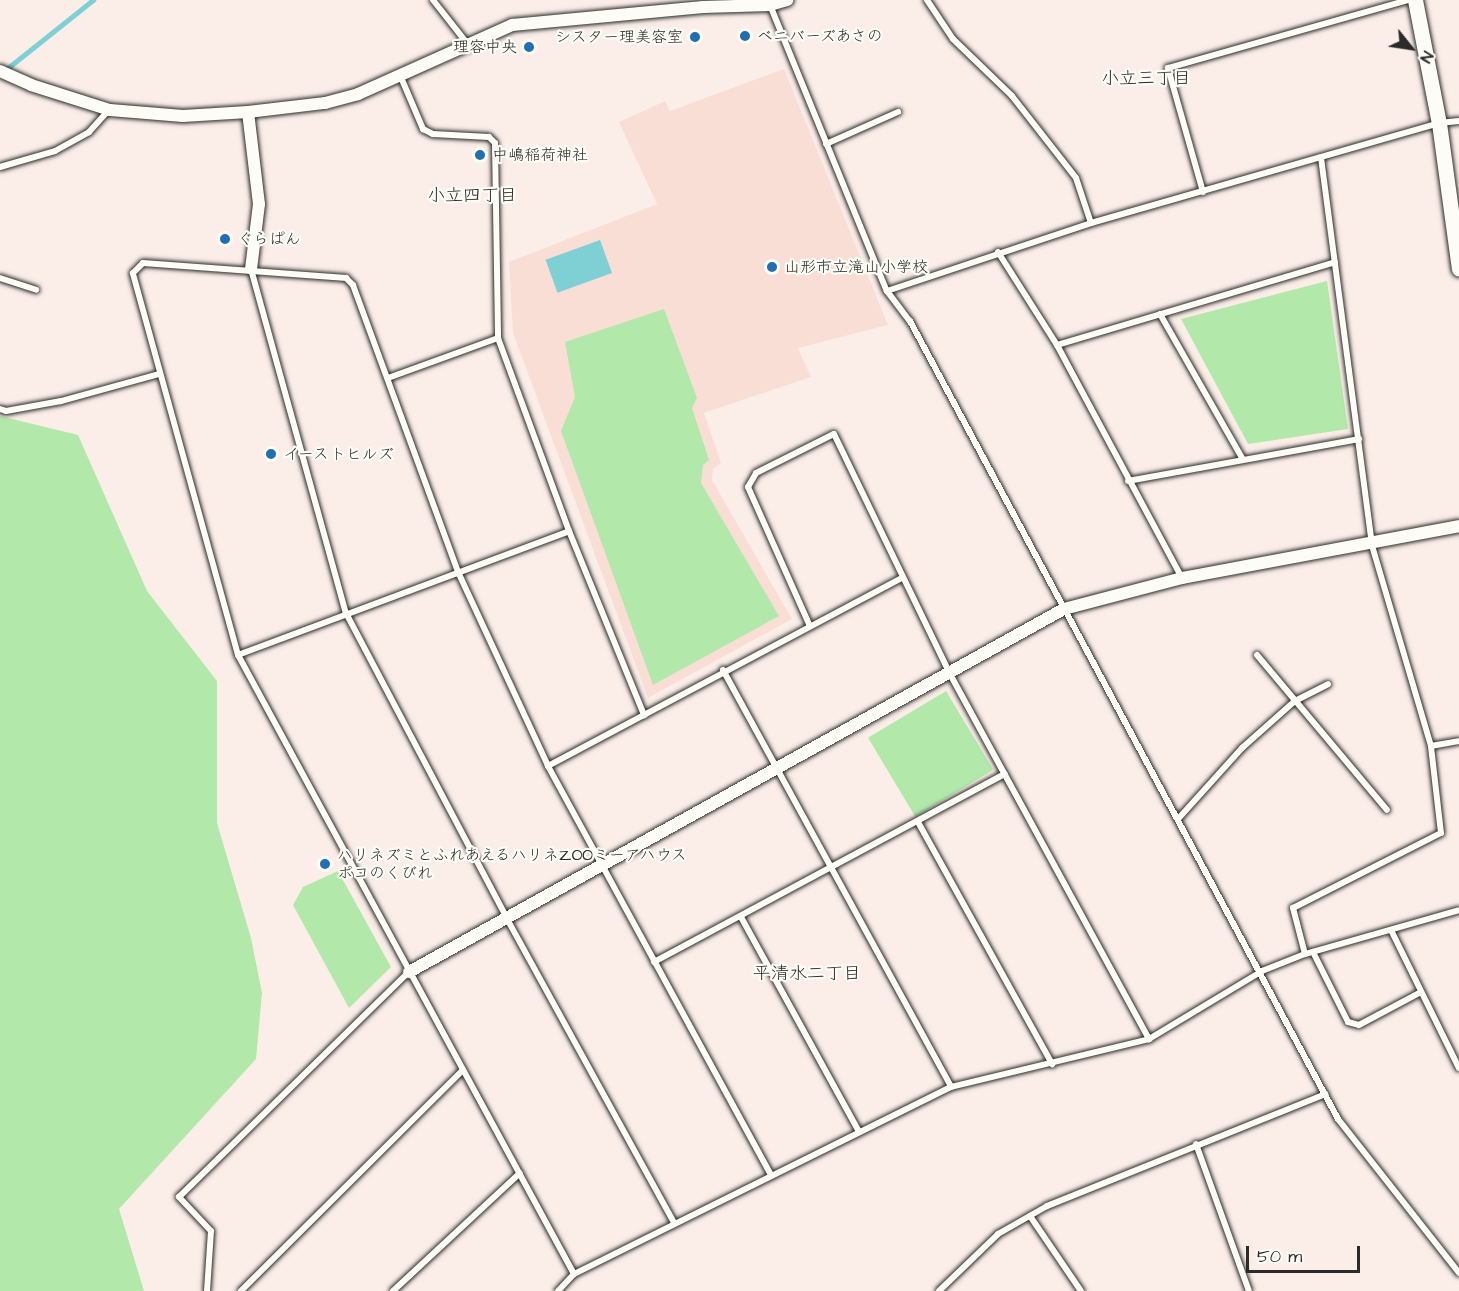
<!DOCTYPE html>
<html>
<head>
<meta charset="utf-8">
<style>
  body { margin:0 }
  #map { position:relative; width:1459px; height:1291px; overflow:hidden; background:#fbeee8; font-family:"Architects Daughter","Klee One",sans-serif }
  div>[style] { position:absolute }
  [style*='--x'] { left:calc(var(--x)*1px); top:calc(var(--y)*1px); width:calc(var(--w)*1px); rotate:calc(var(--a)*1deg) }
  .built>* { inset:0; background:#f9ded6 }
  .green>* { inset:0; background:#b3e8ab; transform-origin:0 0 }
  .water>* { inset:0; background:#7ed0d5; transform-origin:0 0 }
  .stream>* { height:4.5px; margin:-2.25px; padding:0 2.25px; transform-origin:2.25px; border-radius:2.25px; background:#7ed0d5 }
  .roads { filter:drop-shadow(0 0 2px #2b2b2b) drop-shadow(0 0 2px #2b2b2b) }
  .service>* { height:6px; margin:-3px; padding:0 3px; transform-origin:3px; border-radius:3px; background:#fdfcf7 }
  .minor>* { height:12px; margin:-6px; padding:0 6px; transform-origin:6px; border-radius:6px; background:#fdfcf7 }
  .tertiary>* { height:15px; margin:-7.5px; padding:0 7.5px; transform-origin:7.5px; border-radius:7.5px; background:#fdfcf7 }
  .dots>* { width:16px; height:16px; translate:-50% -50%; box-sizing:border-box; border:3px solid #fdfcf7; border-radius:50% }
  span { translate:-50% -50%; white-space:nowrap; text-align:center; line-height:1.15; -webkit-text-stroke:4.5px #fdfcf7; paint-order:stroke }
  .poi-label { font-size:16px; color:#2b2b2b }
  .left { translate:0 -50%; text-align:left }
  .right { translate:-100% -50%; text-align:right }
  .neighbourhood-label { font-size:18px; color:#2b2b2b }
  .north { position:absolute; left:1381px; top:18px; width:60px; height:60px; -webkit-text-stroke:4px #fdfcf7; paint-order:stroke; rotate:120deg; font-size:16px; font-weight:700; line-height:24px; text-align:center; color:#2b2b2b }
  .north::after { content:''; display:block; margin:auto; width:21px; height:27px; background:#2b2b2b; clip-path:polygon(50% 0,100% 100%,50% 72%,0 100%) }
  .scale { position:absolute; left:1246px; top:1246px; width:114px; height:27px; box-sizing:border-box; border:3px solid #2b2b2b; border-top:0; padding-left:8px; font-size:18px; line-height:21px; white-space:nowrap; color:#2b2b2b; -webkit-text-stroke:4px #fdfcf7; paint-order:stroke }
</style>
</head>
<body>
<div id="map">
  <div class="built">
    <i style="clip-path:polygon(784px 69px,888px 325px,798px 348px,811px 377px,704px 413px,721px 463px,713px 469px,712px 480px,792px 619px,648px 698px,513px 333px,509px 262px,657px 204px,619px 122px,665px 101px,670px 111px)"></i>
  </div>
  <div class="green">
    <i style="clip-path:polygon(1327px 281px,1348px 429px,1248px 444px,1181px 319px)"></i>
    <i style="clip-path:polygon(664px 309px,697px 398px,692px 408px,709px 460px,703px 465px,701px 483px,779px 616px,653px 685px,561px 431px,575px 397px,565px 342px)"></i>
    <i style="clip-path:polygon(0 416px,78px 435px,147px 591px,217px 681px,217px 823px,251px 938px,262px 993px,256px 1059px,119px 1209px,144px 1291px,0 1291px)"></i>
    <i style="left:946px;top:691px;width:92px;height:91px;rotate:59deg"></i>
    <i style="clip-path:polygon(338px 871px,391px 967px,349px 1008px,293px 905px,303px 887px)"></i>
  </div>
  <div class="water">
    <i style="left:600px;top:240px;width:35px;height:58px;rotate:70deg"></i>
  </div>
  <div class="stream">
    <i style="--x:4;--y:71;--w:114;--a:-38.6"></i>
  </div>
  <div class="roads">
    <div class="service">
      <i style="--x:433;--y:0;--w:53;--a:51.8"></i>
      <i style="--x:927;--y:0;--w:47;--a:56.3"></i>
      <i style="--x:953;--y:39;--w:82;--a:44"></i>
      <i style="--x:1012;--y:96;--w:104;--a:52"></i>
      <i style="--x:1076;--y:178;--w:47;--a:71.6"></i>
      <i style="--x:770;--y:5;--w:309;--a:67.8"></i>
      <i style="--x:887;--y:291;--w:38;--a:53"></i>
      <i style="--x:910;--y:321;--w:906;--a:61.79"></i>
      <i style="--x:1338;--y:1119;--w:196;--a:51.8"></i>
      <i style="--x:400;--y:75;--w:59;--a:66.9"></i>
      <i style="--x:423;--y:129;--w:11;--a:27"></i>
      <i style="--x:433;--y:134;--w:56;--a:3.1"></i>
      <i style="--x:489;--y:137;--w:8;--a:45"></i>
      <i style="--x:495;--y:143;--w:195;--a:89.1"></i>
      <i style="--x:826;--y:144;--w:79;--a:-24"></i>
      <i style="--x:0;--y:167;--w:57;--a:-16.2"></i>
      <i style="--x:55;--y:151;--w:39;--a:-29"></i>
      <i style="--x:89;--y:132;--w:30;--a:-48"></i>
      <i style="--x:1203;--y:192;--w:129;--a:-105.8"></i>
      <i style="--x:1168;--y:68;--w:249;--a:-15.8"></i>
      <i style="--x:998;--y:252;--w:110;--a:57.6"></i>
      <i style="--x:1057;--y:345;--w:264;--a:61.8"></i>
      <i style="--x:251;--y:269;--w:357;--a:74.6"></i>
      <i style="--x:346;--y:613;--w:344;--a:62.2"></i>
      <i style="--x:506;--y:917;--w:350;--a:61.2"></i>
      <i style="--x:0;--y:278;--w:38;--a:18"></i>
      <i style="--x:887;--y:291;--w:215;--a:-18.4"></i>
      <i style="--x:1091;--y:223;--w:362;--a:-16"></i>
      <i style="--x:1439;--y:123;--w:20;--a:-6"></i>
      <i style="--x:1160;--y:314;--w:166;--a:60.3"></i>
      <i style="--x:1057;--y:345;--w:290;--a:-16.6"></i>
      <i style="--x:388;--y:378;--w:117;--a:-20"></i>
      <i style="--x:498;--y:338;--w:206;--a:69.8"></i>
      <i style="--x:569;--y:531;--w:199;--a:67.8"></i>
      <i style="--x:0;--y:409;--w:6;--a:18"></i>
      <i style="--x:6;--y:411;--w:56;--a:-10.3"></i>
      <i style="--x:61;--y:401;--w:102;--a:-15.4"></i>
      <i style="--x:1128;--y:481;--w:235;--a:-10.3"></i>
      <i style="--x:809;--y:624;--w:150;--a:-114"></i>
      <i style="--x:748;--y:487;--w:16;--a:-60"></i>
      <i style="--x:756;--y:473;--w:87;--a:-26.6"></i>
      <i style="--x:834;--y:434;--w:267;--a:64.2"></i>
      <i style="--x:950;--y:674;--w:416;--a:61.4"></i>
      <i style="--x:238;--y:655;--w:353;--a:-20.5"></i>
      <i style="--x:1257;--y:655;--w:202;--a:50"></i>
      <i style="--x:723;--y:670;--w:475;--a:61.3"></i>
      <i style="--x:1431;--y:746;--w:28;--a:-10"></i>
      <i style="--x:548;--y:766;--w:400;--a:-28"></i>
      <i style="--x:1178;--y:819;--w:96;--a:-48"></i>
      <i style="--x:1242;--y:748;--w:71;--a:-41.6"></i>
      <i style="--x:1295;--y:701;--w:37;--a:-27"></i>
      <i style="--x:918;--y:822;--w:277;--a:61"></i>
      <i style="--x:741;--y:917;--w:245;--a:61.2"></i>
      <i style="--x:1391;--y:930;--w:154;--a:63.8"></i>
      <i style="--x:1313;--y:952;--w:78;--a:63.4"></i>
      <i style="--x:1348;--y:1022;--w:11;--a:15"></i>
      <i style="--x:1359;--y:1025;--w:70;--a:-28"></i>
      <i style="--x:1305;--y:954;--w:48;--a:-104.6"></i>
      <i style="--x:1293;--y:908;--w:166;--a:-26.9"></i>
      <i style="--x:1441;--y:833;--w:88;--a:-96.6"></i>
      <i style="--x:1431;--y:746;--w:209;--a:-106.4"></i>
      <i style="--x:1372;--y:545;--w:391;--a:-97.5"></i>
      <i style="--x:654;--y:962;--w:398;--a:-28.2"></i>
      <i style="--x:1196;--y:1144;--w:156;--a:70.2"></i>
      <i style="--x:1030;--y:1216;--w:91;--a:55.8"></i>
      <i style="--x:574;--y:1274;--w:704;--a:-118.49"></i>
      <i style="--x:238;--y:655;--w:396;--a:-105.4"></i>
      <i style="--x:133;--y:273;--w:14;--a:-45"></i>
      <i style="--x:143;--y:263;--w:204;--a:4.2"></i>
      <i style="--x:346;--y:278;--w:10;--a:45"></i>
      <i style="--x:353;--y:285;--w:308;--a:69.9"></i>
      <i style="--x:459;--y:574;--w:212;--a:65.1"></i>
      <i style="--x:548;--y:766;--w:466;--a:61.4"></i>
      <i style="--x:207;--y:1291;--w:60;--a:-86.2"></i>
      <i style="--x:211;--y:1231;--w:47;--a:-133.3"></i>
      <i style="--x:179;--y:1197;--w:322;--a:-44.4"></i>
      <i style="--x:241;--y:1291;--w:312;--a:-44.9"></i>
      <i style="--x:393;--y:1291;--w:173;--a:-42.9"></i>
      <i style="--x:558;--y:1291;--w:23;--a:-47"></i>
      <i style="--x:574;--y:1274;--w:421;--a:-26.4"></i>
      <i style="--x:951;--y:1087;--w:204;--a:-13.6"></i>
      <i style="--x:1149;--y:1039;--w:132;--a:-31"></i>
      <i style="--x:1262;--y:971;--w:46;--a:-21.6"></i>
      <i style="--x:1305;--y:954;--w:160;--a:-15.9"></i>
      <i style="--x:939;--y:1291;--w:82;--a:-44"></i>
      <i style="--x:998;--y:1234;--w:56;--a:-29.7"></i>
      <i style="--x:1047;--y:1206;--w:300;--a:-21.9"></i>
    </div>
    <div class="minor">
      <i style="--x:0;--y:71;--w:34;--a:24"></i>
      <i style="--x:31;--y:85;--w:83;--a:17.6"></i>
      <i style="--x:110;--y:110;--w:73;--a:4.7"></i>
      <i style="--x:183;--y:116;--w:65;--a:-3.5"></i>
      <i style="--x:248;--y:112;--w:78;--a:-6.7"></i>
      <i style="--x:325;--y:103;--w:34;--a:-15"></i>
      <i style="--x:358;--y:94;--w:169;--a:-24.1"></i>
      <i style="--x:512;--y:25;--w:192;--a:-5.4"></i>
      <i style="--x:703;--y:7;--w:67;--a:-1.7"></i>
      <i style="--x:770;--y:5;--w:18;--a:-16"></i>
      <i style="--x:248;--y:112;--w:93;--a:83.2"></i>
      <i style="--x:259;--y:204;--w:65;--a:97"></i>
      <i style="--x:409;--y:972;--w:749;--a:-29"></i>
      <i style="--x:1064;--y:609;--w:122;--a:-14.7"></i>
      <i style="--x:1182;--y:578;--w:282;--a:-10.6"></i>
    </div>
    <div class="tertiary">
      <i style="--x:1415;--y:0;--w:125;--a:79"></i>
      <i style="--x:1439;--y:123;--w:147;--a:82.2"></i>
    </div>
  </div>
  <div class="dots">
    <i style="left:745px;top:36px;background:#1f6fb2"></i>
    <i style="left:695px;top:37px;background:#1f6fb2"></i>
    <i style="left:529px;top:47px;background:#1f6fb2"></i>
    <i style="left:480px;top:155px;background:#1f6fb2"></i>
    <i style="left:225px;top:239px;background:#1f6fb2"></i>
    <i style="left:772px;top:267px;background:#1f6fb2"></i>
    <i style="left:271px;top:454px;background:#1f6fb2"></i>
    <i style="left:325px;top:864px;background:#1f6fb2"></i>
  </div>
  <div class="poi-label">
    <span class="left" style="left:757px;top:36px">ベニバーズあさの</span>
    <span class="right" style="left:683px;top:37px">シスター理美容室</span>
    <span class="right" style="left:517px;top:47px">理容中央</span>
    <span class="left" style="left:492px;top:155px">中嶋稲荷神社</span>
    <span class="left" style="left:237px;top:239px">ぐらぱん</span>
    <span class="left" style="left:784px;top:267px">山形市立滝山小学校</span>
    <span class="left" style="left:283px;top:454px">イーストヒルズ</span>
    <span class="left" style="left:337px;top:864px">ハリネズミとふれあえるハリネZOOミーアハウス<br>ポコのくびれ</span>
  </div>
  <div class="neighbourhood-label">
    <span style="left:1146px;top:79px">小立三丁目</span>
    <span style="left:472px;top:196px">小立四丁目</span>
    <span style="left:807px;top:974px">平清水二丁目</span>
  </div>
  <div class="north">N</div>
  <div class="scale">50 m</div>
</div>
</body>
</html>
